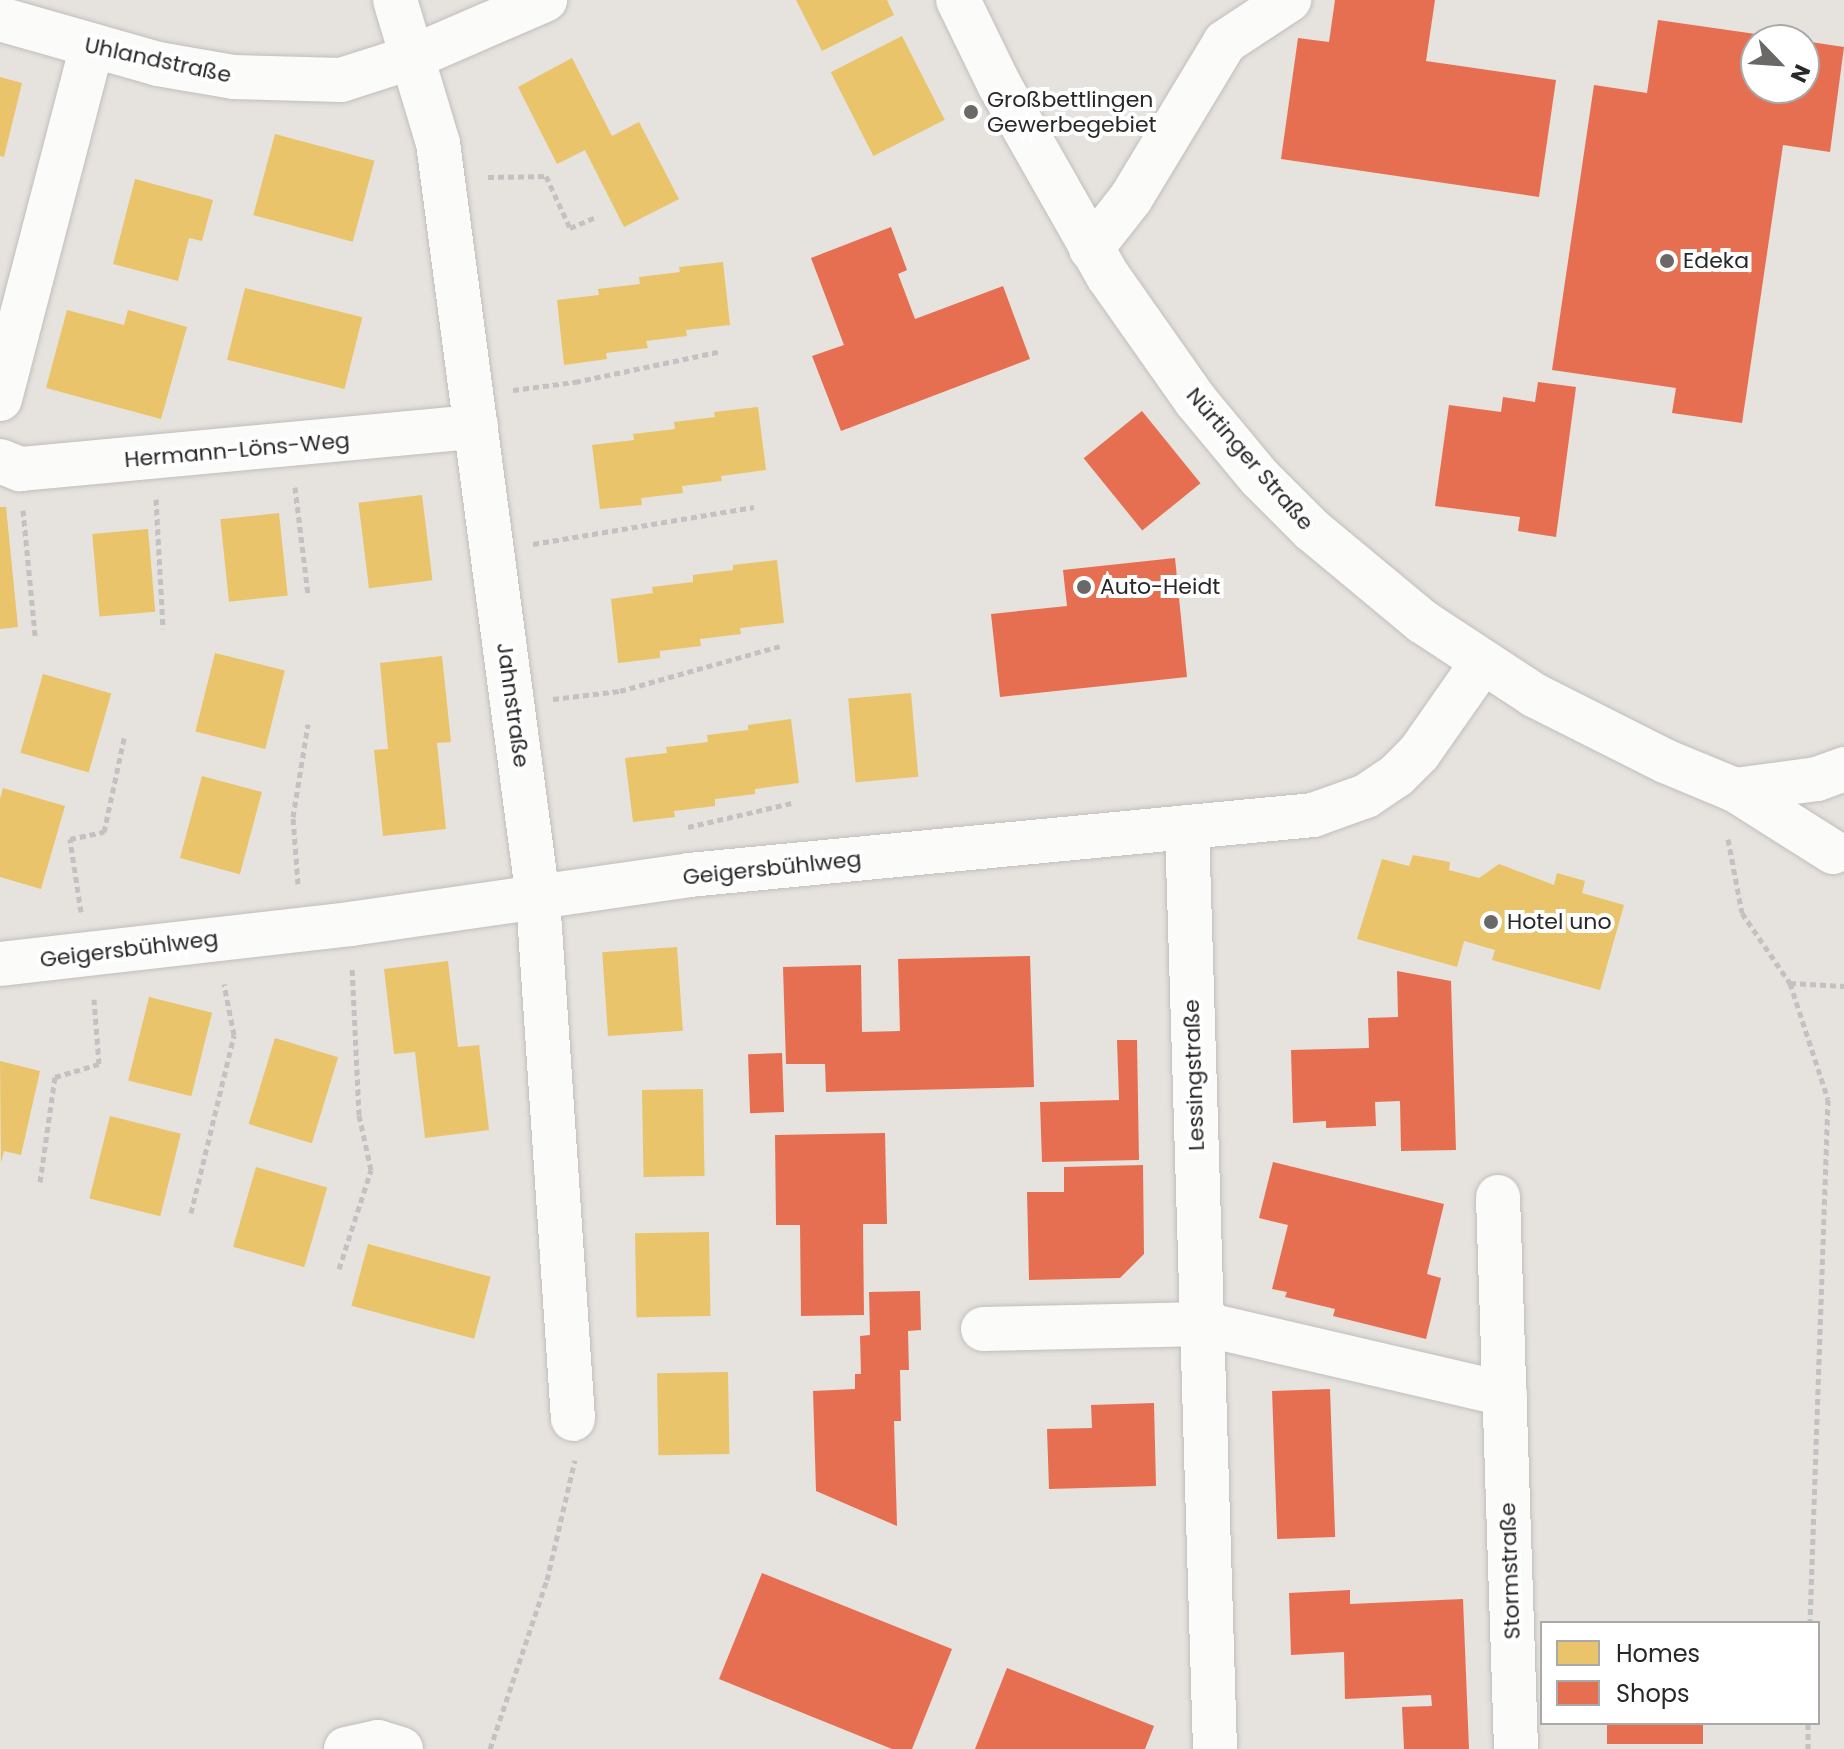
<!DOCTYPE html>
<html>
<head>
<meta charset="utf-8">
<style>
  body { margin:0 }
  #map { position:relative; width:1844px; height:1749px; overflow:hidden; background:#e6e2dd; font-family:Poppins,sans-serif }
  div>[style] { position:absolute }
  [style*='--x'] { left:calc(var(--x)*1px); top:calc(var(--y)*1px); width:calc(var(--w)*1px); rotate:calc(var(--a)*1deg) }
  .homes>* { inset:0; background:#e9c46a; transform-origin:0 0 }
  .shops>* { inset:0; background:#e76f51; transform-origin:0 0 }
  .path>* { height:5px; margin-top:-2.5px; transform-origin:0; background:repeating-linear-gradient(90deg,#c3c2c2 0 6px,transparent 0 10px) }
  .roads { filter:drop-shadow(0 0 2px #c0bebe) drop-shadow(0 0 2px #c0bebe) }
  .minor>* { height:44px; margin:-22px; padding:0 22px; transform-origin:22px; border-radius:22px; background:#fbfbfa }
  .dots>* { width:22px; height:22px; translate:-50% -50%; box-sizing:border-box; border:4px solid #fff; border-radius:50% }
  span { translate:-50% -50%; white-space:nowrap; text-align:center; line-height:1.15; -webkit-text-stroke:8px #fff; paint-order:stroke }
  .street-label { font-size:22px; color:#282828 }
  .poi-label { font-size:22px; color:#282828 }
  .left { translate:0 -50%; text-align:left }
  .legend { position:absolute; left:1540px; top:1621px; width:280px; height:104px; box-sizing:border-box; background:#fff; border:2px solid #a9a9a9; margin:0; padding:10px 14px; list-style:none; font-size:24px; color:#282828 }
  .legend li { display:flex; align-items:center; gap:16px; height:40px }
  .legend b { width:40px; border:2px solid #a9a9a9 }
  .north { position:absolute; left:1740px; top:24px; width:80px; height:80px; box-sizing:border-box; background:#fff; border:2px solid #a9a9a9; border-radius:50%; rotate:115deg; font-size:22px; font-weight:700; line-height:32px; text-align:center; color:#282828 }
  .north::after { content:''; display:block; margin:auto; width:28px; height:36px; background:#6a6967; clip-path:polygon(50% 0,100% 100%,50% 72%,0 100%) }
</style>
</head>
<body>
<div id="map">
  <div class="homes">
    <i style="clip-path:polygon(796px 0,887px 0,894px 15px,822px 51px)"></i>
    <i style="left:902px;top:36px;width:94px;height:80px;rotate:63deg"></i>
    <i style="clip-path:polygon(572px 58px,612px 136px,639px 122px,679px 199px,624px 227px,585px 150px,557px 164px,518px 87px)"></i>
    <i style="clip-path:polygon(0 77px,22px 83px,4px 157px,0 156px)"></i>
    <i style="left:275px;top:134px;width:103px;height:84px;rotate:15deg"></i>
    <i style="clip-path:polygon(135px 179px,213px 200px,202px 241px,189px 238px,178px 281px,113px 264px)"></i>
    <i style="clip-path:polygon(723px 262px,730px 325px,686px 330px,687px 336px,646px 341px,648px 348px,606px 353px,607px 359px,564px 365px,557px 300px,599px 295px,598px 289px,640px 284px,639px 277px,680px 272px,679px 267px)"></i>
    <i style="left:245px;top:288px;width:121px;height:74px;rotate:14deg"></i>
    <i style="clip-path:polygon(67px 310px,124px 325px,128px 310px,187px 327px,161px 419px,46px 388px)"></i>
    <i style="clip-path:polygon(758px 407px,766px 470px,721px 476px,722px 481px,682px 486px,683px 493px,641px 498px,642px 505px,600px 509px,592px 445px,634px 440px,633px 434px,675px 429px,674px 422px,715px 417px,714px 412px)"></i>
    <i style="left:422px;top:495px;width:86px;height:64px;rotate:83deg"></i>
    <i style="clip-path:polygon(0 507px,6px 507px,18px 627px,0 629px)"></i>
    <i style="left:279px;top:513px;width:83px;height:59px;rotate:84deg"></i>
    <i style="left:148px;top:529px;width:83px;height:56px;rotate:85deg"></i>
    <i style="clip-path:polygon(777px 560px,784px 623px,740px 628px,741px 634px,700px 639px,701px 646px,660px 651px,660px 658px,618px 663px,611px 599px,653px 593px,652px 587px,693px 582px,693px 575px,733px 570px,733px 565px)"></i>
    <i style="left:215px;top:653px;width:72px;height:81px;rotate:14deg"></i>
    <i style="clip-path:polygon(442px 656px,451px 742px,437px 743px,446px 829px,383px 836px,374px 750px,388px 749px,380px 663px)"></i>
    <i style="left:43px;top:674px;width:71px;height:82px;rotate:16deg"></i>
    <i style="left:911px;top:693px;width:84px;height:63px;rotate:85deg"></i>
    <i style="clip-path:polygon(791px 719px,799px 783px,755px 789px,755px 794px,715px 799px,715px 806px,674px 811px,675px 817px,633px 822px,625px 758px,667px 753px,666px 747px,708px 742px,707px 735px,748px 730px,748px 725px)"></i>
    <i style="left:202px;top:776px;width:62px;height:85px;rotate:15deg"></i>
    <i style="clip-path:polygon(3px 788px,65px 806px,41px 889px,0 877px,0 799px)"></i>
    <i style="clip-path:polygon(1413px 855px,1450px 862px,1449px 870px,1479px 878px,1499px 864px,1554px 885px,1557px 873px,1585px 881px,1582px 893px,1624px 905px,1600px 990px,1492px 960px,1495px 950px,1464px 941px,1457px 967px,1357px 939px,1382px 859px,1409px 866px)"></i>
    <i style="left:677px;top:947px;width:84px;height:75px;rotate:86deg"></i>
    <i style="clip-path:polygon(448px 961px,458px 1047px,479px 1045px,489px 1130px,425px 1138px,415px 1052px,394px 1054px,384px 969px)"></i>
    <i style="left:149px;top:997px;width:65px;height:86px;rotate:14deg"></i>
    <i style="left:275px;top:1038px;width:66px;height:90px;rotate:17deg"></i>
    <i style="clip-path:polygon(0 1061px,40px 1071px,21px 1155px,4px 1151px,1px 1163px)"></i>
    <i style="left:703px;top:1089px;width:87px;height:61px;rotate:89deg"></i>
    <i style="left:110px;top:1116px;width:73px;height:85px;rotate:14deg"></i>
    <i style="left:256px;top:1167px;width:74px;height:83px;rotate:16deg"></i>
    <i style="left:709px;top:1232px;width:84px;height:74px;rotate:89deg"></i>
    <i style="left:368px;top:1244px;width:127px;height:64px;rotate:15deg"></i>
    <i style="left:728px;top:1372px;width:82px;height:71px;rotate:89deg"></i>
  </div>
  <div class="shops">
    <i style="clip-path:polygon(1335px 0,1435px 0,1426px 61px,1556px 80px,1539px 197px,1281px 159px,1298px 38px,1329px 42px)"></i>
    <i style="clip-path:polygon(1658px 20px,1783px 38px,1756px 40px,1756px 88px,1804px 88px,1804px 41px,1844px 47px,1830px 152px,1783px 145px,1742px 423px,1672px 413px,1676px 388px,1552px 370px,1594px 85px,1647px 93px)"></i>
    <i style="clip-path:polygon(891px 227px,907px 270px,898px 274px,915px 319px,1003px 286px,1030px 359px,841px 431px,812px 356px,844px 345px,811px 258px)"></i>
    <i style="clip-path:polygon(1538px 382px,1576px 387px,1556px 537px,1518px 531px,1520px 517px,1435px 506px,1449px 405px,1501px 412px,1503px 397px,1535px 402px)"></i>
    <i style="left:1142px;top:411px;width:93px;height:75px;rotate:51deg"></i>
    <i style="clip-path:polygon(1175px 558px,1187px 677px,1000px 697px,991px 614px,1067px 606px,1063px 570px)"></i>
    <i style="clip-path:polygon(1030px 956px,1034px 1087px,826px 1092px,825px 1064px,786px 1064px,783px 967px,861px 965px,862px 1032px,900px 1031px,898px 959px)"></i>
    <i style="clip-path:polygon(1397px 971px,1451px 981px,1456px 1150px,1401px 1151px,1400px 1101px,1375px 1102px,1376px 1126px,1326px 1128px,1326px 1121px,1293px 1123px,1291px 1050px,1369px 1048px,1368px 1018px,1398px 1017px)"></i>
    <i style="clip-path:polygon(1117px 1040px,1137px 1040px,1139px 1160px,1042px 1162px,1040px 1102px,1119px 1100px)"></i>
    <i style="left:782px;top:1053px;width:59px;height:34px;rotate:88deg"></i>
    <i style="clip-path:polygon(885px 1133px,887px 1224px,863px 1224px,864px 1315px,801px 1316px,800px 1225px,776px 1225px,775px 1135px)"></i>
    <i style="clip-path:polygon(1273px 1162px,1444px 1204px,1427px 1274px,1441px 1278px,1426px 1339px,1333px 1316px,1335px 1309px,1285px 1297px,1287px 1292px,1272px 1289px,1288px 1225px,1259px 1218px)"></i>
    <i style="clip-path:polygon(1143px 1165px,1144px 1254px,1120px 1278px,1029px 1280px,1027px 1192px,1064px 1192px,1064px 1167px)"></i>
    <i style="clip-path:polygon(920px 1291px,921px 1330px,908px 1331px,909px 1370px,900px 1370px,901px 1421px,894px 1421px,897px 1526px,816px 1491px,813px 1391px,855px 1389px,855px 1374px,861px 1374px,860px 1336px,870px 1335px,869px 1292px)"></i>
    <i style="left:1330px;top:1389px;width:148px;height:58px;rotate:88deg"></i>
    <i style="clip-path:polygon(1154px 1403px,1156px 1486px,1049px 1489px,1047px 1429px,1092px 1428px,1091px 1405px)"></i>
    <i style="clip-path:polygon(762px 1573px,952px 1649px,912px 1749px,892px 1749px,719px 1679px)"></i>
    <i style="clip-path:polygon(1350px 1590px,1350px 1604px,1463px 1599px,1469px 1749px,1404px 1749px,1402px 1707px,1432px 1706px,1431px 1695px,1345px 1699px,1344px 1652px,1291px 1655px,1289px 1593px)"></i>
    <i style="clip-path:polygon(1007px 1668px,1154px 1726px,1145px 1749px,975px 1749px)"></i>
    <i style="left:1607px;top:1723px;width:96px;height:21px"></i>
  </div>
  <div class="path">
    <i style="--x:488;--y:177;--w:58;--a:-1"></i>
    <i style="--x:546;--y:176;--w:57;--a:65.2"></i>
    <i style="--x:570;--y:228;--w:30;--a:-23"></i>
    <i style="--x:513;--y:390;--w:63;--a:-7.4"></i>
    <i style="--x:575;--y:382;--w:150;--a:-11.9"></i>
    <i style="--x:295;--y:487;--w:108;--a:83.1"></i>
    <i style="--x:156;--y:499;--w:130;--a:86.9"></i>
    <i style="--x:23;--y:510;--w:126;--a:84.5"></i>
    <i style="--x:533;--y:544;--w:224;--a:-9.5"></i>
    <i style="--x:553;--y:699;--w:67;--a:-6.8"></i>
    <i style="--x:620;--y:691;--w:166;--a:-15.7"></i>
    <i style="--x:688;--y:827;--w:107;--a:-13"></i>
    <i style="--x:1728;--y:839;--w:75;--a:79.3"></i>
    <i style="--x:1742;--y:913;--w:85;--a:55.6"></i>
    <i style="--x:1790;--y:983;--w:122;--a:71.9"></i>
    <i style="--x:1828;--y:1099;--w:524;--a:91.97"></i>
    <i style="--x:298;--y:884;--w:67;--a:-94.3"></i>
    <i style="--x:293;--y:817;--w:94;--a:-80.8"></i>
    <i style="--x:81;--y:912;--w:74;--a:-98.6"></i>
    <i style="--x:70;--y:839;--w:35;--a:-12"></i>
    <i style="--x:104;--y:832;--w:100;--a:-77.9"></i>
    <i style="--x:1790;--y:983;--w:54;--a:3.2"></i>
    <i style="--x:40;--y:1182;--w:106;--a:-81.9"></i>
    <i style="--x:55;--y:1077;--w:46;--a:-16.5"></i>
    <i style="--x:99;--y:1064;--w:65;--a:-94.4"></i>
    <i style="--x:191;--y:1213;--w:183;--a:-76.4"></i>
    <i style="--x:234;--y:1035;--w:52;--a:-101.1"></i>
    <i style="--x:339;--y:1269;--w:104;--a:-72.1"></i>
    <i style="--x:371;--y:1170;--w:56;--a:-102.3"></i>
    <i style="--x:359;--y:1115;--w:146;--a:-92.7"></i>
    <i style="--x:490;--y:1749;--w:178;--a:-71.4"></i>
    <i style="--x:547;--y:1580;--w:123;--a:-76.9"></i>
    <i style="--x:1808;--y:1749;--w:26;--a:-90"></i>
  </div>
  <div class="roads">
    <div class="minor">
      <i style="--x:395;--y:0;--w:149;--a:73.3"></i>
      <i style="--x:438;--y:143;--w:763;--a:82.46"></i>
      <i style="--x:538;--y:899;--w:521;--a:86.15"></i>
      <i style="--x:958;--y:0;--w:96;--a:64"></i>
      <i style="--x:1000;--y:86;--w:219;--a:60.4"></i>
      <i style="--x:1108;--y:276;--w:153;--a:54.9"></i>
      <i style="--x:1196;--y:401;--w:100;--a:50.3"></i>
      <i style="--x:1260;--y:478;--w:74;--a:45"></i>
      <i style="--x:1312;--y:530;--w:144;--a:39.7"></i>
      <i style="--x:1423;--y:622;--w:133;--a:33.3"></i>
      <i style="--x:1534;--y:695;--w:147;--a:26.7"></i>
      <i style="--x:1665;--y:761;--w:76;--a:22.5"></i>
      <i style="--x:1735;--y:790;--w:116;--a:32.3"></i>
      <i style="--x:0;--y:19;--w:164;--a:15.9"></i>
      <i style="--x:158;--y:64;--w:76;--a:9.8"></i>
      <i style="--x:233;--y:77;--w:108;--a:1.6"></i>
      <i style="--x:341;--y:80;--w:76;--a:-17.7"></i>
      <i style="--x:413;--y:57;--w:144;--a:-23.4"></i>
      <i style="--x:1091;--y:249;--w:65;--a:-51.9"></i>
      <i style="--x:1131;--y:198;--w:182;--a:-58.9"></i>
      <i style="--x:1225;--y:42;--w:77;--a:-33.3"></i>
      <i style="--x:0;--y:399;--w:364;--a:-75.4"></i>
      <i style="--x:0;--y:461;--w:22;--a:22"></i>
      <i style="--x:20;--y:469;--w:458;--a:-5.3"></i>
      <i style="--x:1735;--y:790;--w:83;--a:-7.6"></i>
      <i style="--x:1817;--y:779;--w:29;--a:-20"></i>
      <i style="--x:1187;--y:827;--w:922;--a:88.26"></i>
      <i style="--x:0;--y:964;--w:352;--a:-6.5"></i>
      <i style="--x:350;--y:924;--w:343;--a:-8.2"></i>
      <i style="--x:689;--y:875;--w:627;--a:-5.49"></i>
      <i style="--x:1313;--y:815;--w:56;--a:-19.7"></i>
      <i style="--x:1366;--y:796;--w:36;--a:-34"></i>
      <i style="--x:1396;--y:776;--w:33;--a:-45"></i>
      <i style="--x:1419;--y:753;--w:110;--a:-55"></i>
      <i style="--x:1498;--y:1197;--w:552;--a:88.13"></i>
      <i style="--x:983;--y:1329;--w:221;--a:-1.3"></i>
      <i style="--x:1204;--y:1324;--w:309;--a:13.1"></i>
      <i style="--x:346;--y:1749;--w:33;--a:-12"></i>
      <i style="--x:378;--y:1742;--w:24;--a:17"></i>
    </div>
  </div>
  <div class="dots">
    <i style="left:971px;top:112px;background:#6a6967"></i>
    <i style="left:1667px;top:261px;background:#6a6967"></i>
    <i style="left:1084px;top:587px;background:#6a6967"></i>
    <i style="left:1491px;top:922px;background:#6a6967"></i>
  </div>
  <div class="street-label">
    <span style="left:158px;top:60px;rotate:12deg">Uhlandstraße</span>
    <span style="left:237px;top:450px;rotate:-5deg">Hermann-Löns-Weg</span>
    <span style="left:1250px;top:459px;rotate:49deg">Nürtinger Straße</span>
    <span style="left:513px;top:705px;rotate:82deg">Jahnstraße</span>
    <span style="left:772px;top:868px;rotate:-6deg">Geigersbühlweg</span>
    <span style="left:129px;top:949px;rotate:-7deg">Geigersbühlweg</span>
    <span style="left:1194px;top:1075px;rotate:-92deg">Lessingstraße</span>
    <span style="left:1510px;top:1571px;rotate:-92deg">Stormstraße</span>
  </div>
  <div class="poi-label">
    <span class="left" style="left:987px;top:112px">Großbettlingen<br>Gewerbegebiet</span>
    <span class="left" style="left:1683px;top:261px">Edeka</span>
    <span class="left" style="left:1100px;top:587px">Auto-Heidt</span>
    <span class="left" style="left:1507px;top:922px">Hotel uno</span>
  </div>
  <ul class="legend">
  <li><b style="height:22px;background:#e9c46a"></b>Homes</li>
  <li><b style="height:22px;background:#e76f51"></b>Shops</li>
  </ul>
  <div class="north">N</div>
</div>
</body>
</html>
